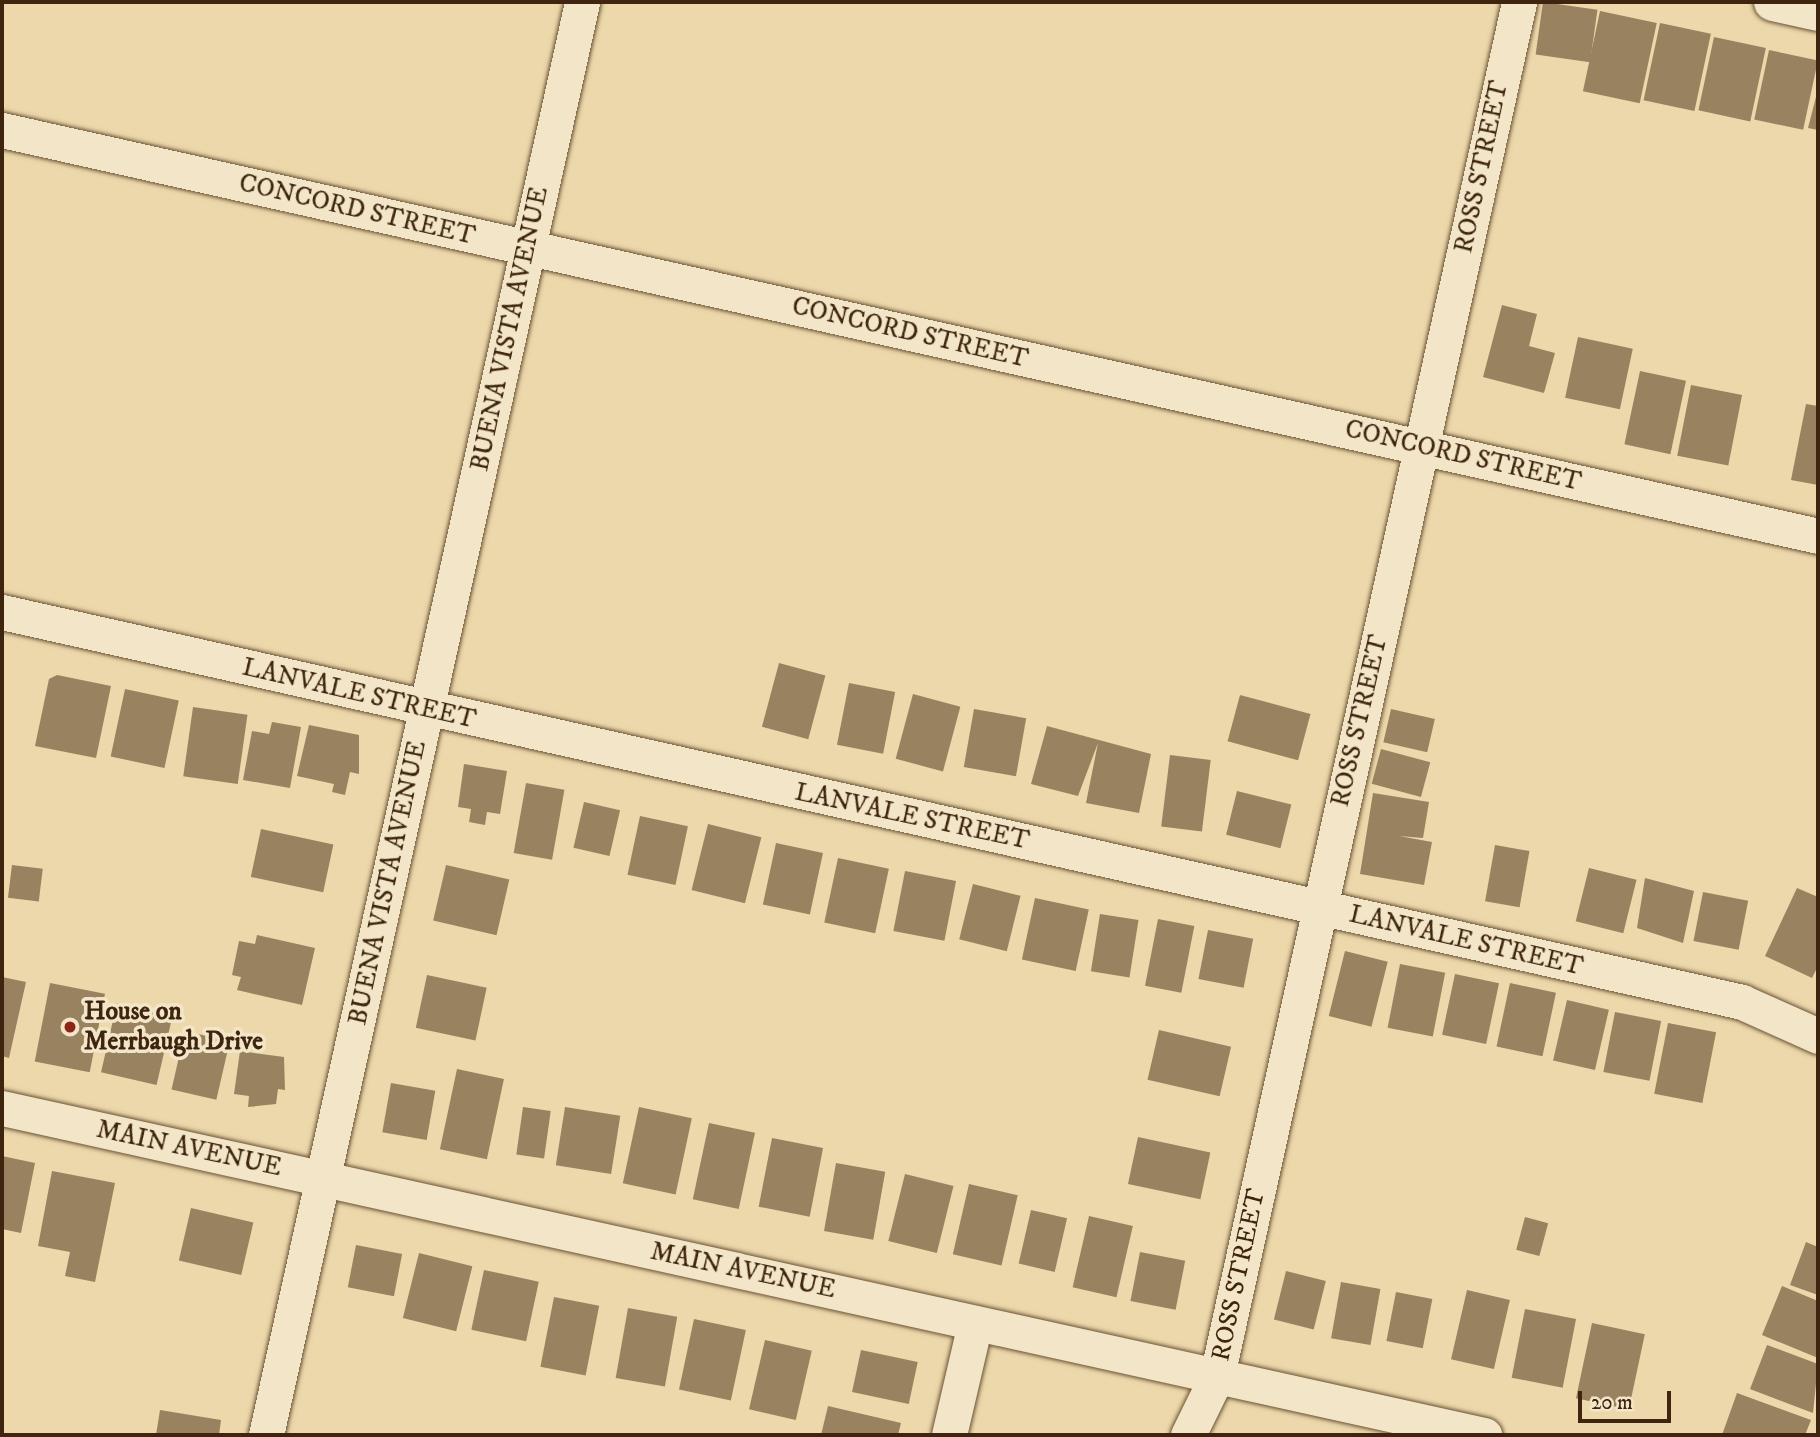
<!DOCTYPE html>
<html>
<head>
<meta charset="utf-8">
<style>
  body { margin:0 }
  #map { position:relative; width:1820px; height:1437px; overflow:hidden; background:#ecd8aa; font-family:"IM FELL DW Pica",serif }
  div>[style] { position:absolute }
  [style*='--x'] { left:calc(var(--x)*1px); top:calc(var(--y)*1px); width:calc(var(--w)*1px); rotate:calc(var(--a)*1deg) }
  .building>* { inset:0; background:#998260; transform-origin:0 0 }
  .roads { filter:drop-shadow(0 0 2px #6a5236) drop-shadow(0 0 2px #6a5236) }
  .minor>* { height:35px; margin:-17.5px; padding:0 17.5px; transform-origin:17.5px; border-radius:17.5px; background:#f3e6c8 }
  .tertiary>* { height:38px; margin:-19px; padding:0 19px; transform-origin:19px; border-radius:19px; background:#f3e6c8 }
  .dots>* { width:19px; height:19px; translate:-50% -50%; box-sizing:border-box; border:4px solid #f3e6c8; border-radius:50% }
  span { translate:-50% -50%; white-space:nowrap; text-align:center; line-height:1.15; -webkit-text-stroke:7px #f3e6c8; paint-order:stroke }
  .street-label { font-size:26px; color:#3f2510 }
  .poi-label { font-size:26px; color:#3f2510; font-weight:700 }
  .left { translate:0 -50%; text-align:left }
  .frame { position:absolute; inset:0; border:4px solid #3f2510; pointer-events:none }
  .scale { position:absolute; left:1578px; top:1391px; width:93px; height:32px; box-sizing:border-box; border:4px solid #3f2510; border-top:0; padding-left:9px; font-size:21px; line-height:24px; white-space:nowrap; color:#3f2510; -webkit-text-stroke:5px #f3e6c8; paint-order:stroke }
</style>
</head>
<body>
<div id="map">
  <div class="building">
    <i style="left:1543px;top:2px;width:55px;height:53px;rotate:8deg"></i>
    <i style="left:1600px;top:11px;width:58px;height:82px;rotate:12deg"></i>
    <i style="left:1660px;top:23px;width:52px;height:79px;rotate:12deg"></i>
    <i style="left:1714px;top:37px;width:53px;height:75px;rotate:12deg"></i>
    <i style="left:1769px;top:50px;width:50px;height:71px;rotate:12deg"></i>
    <i style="clip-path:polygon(1818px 89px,1818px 130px,1808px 128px)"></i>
    <i style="clip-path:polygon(1502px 305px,1537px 314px,1529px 346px,1555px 353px,1544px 393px,1483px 377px)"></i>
    <i style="left:1578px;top:337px;width:56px;height:62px;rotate:12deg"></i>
    <i style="left:1640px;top:371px;width:47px;height:75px;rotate:12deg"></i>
    <i style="left:1691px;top:385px;width:52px;height:72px;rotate:11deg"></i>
    <i style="clip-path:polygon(1806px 404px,1818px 406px,1818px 485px,1791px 480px)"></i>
    <i style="left:779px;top:663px;width:48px;height:66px;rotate:15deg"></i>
    <i style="clip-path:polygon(57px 675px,111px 686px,96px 758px,35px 746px,49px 679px)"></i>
    <i style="left:849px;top:683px;width:47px;height:63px;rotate:11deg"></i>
    <i style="left:125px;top:689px;width:55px;height:69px;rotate:12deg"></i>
    <i style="left:913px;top:694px;width:49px;height:67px;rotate:15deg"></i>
    <i style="left:1240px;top:695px;width:73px;height:48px;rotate:15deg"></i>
    <i style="left:193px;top:707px;width:55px;height:70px;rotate:8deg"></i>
    <i style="left:974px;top:709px;width:53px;height:59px;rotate:10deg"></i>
    <i style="left:1391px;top:709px;width:45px;height:34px;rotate:13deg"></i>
    <i style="clip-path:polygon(272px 722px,301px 727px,290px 788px,243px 780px,252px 731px,269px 734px)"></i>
    <i style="clip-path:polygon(309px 725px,359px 735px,359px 774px,350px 772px,345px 795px,332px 792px,334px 784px,297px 776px)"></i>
    <i style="clip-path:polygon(1047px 726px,1151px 754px,1139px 813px,1086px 803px,1098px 743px,1078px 796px,1031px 784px)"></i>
    <i style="left:1381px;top:749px;width:51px;height:36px;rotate:15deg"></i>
    <i style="left:1170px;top:755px;width:41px;height:72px;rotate:7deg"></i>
    <i style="clip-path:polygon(464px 764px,507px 771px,500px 814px,487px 812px,485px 825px,469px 822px,471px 809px,458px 807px)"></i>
    <i style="left:526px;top:783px;width:39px;height:71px;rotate:10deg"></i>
    <i style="left:1237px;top:791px;width:56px;height:45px;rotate:14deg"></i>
    <i style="clip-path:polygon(1373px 793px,1429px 802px,1423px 838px,1399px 836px,1432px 842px,1424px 885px,1360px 874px)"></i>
    <i style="left:584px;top:802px;width:37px;height:47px;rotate:13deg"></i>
    <i style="left:640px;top:816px;width:49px;height:60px;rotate:12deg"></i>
    <i style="left:708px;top:824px;width:55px;height:68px;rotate:14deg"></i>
    <i style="left:261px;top:829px;width:74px;height:49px;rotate:12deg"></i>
    <i style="left:776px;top:843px;width:48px;height:63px;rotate:12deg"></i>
    <i style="left:1495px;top:845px;width:35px;height:57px;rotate:10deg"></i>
    <i style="left:838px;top:858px;width:52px;height:66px;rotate:12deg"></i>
    <i style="left:12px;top:865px;width:31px;height:33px;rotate:7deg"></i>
    <i style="left:446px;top:865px;width:65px;height:57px;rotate:13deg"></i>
    <i style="left:1589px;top:868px;width:49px;height:55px;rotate:14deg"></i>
    <i style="left:905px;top:871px;width:52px;height:61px;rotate:11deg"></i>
    <i style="clip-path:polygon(1645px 878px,1694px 891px,1683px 943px,1637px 928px)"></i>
    <i style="left:973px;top:884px;width:49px;height:57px;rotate:14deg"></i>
    <i style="clip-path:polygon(1797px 888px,1818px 897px,1818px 966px,1812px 978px,1765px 956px)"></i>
    <i style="left:1703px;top:892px;width:46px;height:50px;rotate:11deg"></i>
    <i style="left:1035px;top:898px;width:55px;height:63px;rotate:12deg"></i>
    <i style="left:1100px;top:914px;width:39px;height:58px;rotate:9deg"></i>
    <i style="left:1158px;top:919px;width:37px;height:68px;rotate:11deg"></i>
    <i style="left:1208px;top:930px;width:46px;height:50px;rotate:11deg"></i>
    <i style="clip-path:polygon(257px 935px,315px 948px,302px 1005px,237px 990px,241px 977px,232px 975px,239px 941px,255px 944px)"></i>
    <i style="left:1345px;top:951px;width:44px;height:67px;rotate:14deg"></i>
    <i style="left:1400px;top:964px;width:46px;height:65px;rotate:11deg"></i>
    <i style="left:1455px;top:974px;width:45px;height:62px;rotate:12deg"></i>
    <i style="left:427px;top:975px;width:61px;height:54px;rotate:12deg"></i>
    <i style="clip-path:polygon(2px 977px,26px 982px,9px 1058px,2px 1056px)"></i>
    <i style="left:50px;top:983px;width:56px;height:80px;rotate:11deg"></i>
    <i style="left:1510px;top:983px;width:47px;height:65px;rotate:12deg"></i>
    <i style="left:1567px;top:1000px;width:43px;height:62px;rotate:13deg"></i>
    <i style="left:117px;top:1003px;width:57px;height:71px;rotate:13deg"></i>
    <i style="left:1615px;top:1012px;width:47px;height:61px;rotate:11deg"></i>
    <i style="left:1668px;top:1023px;width:49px;height:72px;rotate:11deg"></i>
    <i style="left:1159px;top:1030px;width:74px;height:51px;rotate:13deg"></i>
    <i style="left:185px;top:1031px;width:46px;height:60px;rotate:13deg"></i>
    <i style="clip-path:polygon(240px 1051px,284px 1057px,285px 1090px,278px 1089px,276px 1104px,248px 1107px,249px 1096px,234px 1094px)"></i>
    <i style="left:457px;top:1069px;width:48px;height:82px;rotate:12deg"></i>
    <i style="left:391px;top:1083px;width:45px;height:50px;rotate:10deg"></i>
    <i style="left:523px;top:1107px;width:28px;height:48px;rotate:8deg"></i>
    <i style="left:565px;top:1107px;width:56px;height:59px;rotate:9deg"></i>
    <i style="left:639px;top:1107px;width:54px;height:78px;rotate:12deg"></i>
    <i style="left:709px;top:1123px;width:47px;height:78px;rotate:12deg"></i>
    <i style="left:1138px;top:1137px;width:74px;height:48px;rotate:12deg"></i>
    <i style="left:772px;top:1138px;width:52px;height:70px;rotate:11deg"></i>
    <i style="clip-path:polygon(2px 1156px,35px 1163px,21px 1233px,2px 1229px)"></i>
    <i style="left:836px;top:1163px;width:50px;height:69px;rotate:10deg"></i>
    <i style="clip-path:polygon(52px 1171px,115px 1183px,95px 1282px,65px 1276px,70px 1252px,38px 1246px)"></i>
    <i style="left:905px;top:1174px;width:50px;height:69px;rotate:14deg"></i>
    <i style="left:969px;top:1184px;width:50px;height:72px;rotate:13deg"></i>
    <i style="left:191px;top:1208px;width:64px;height:54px;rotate:13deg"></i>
    <i style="left:1031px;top:1210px;width:37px;height:55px;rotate:13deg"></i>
    <i style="left:1089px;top:1216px;width:45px;height:73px;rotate:13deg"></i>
    <i style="left:1525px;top:1217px;width:24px;height:34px;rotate:15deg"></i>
    <i style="clip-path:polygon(1806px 1242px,1818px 1247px,1818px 1295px,1790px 1285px)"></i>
    <i style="left:356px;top:1245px;width:47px;height:43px;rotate:11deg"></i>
    <i style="left:1140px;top:1252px;width:46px;height:50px;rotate:11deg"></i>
    <i style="left:419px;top:1253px;width:55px;height:67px;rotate:14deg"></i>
    <i style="left:484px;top:1270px;width:56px;height:61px;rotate:12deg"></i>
    <i style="left:1286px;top:1271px;width:41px;height:50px;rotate:14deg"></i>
    <i style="left:1341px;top:1282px;width:40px;height:57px;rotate:10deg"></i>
    <i style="clip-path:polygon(1782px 1286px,1818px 1301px,1818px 1358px,1762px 1335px)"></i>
    <i style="left:1467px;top:1290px;width:44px;height:71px;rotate:13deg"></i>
    <i style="left:1396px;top:1292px;width:37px;height:50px;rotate:11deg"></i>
    <i style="left:554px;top:1297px;width:46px;height:71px;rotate:11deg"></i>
    <i style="left:628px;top:1308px;width:50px;height:71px;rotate:10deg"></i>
    <i style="left:1525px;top:1309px;width:52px;height:70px;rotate:11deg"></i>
    <i style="left:694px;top:1319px;width:53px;height:72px;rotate:12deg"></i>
    <i style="left:1592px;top:1323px;width:54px;height:77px;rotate:12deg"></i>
    <i style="left:765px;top:1340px;width:48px;height:71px;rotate:13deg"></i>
    <i style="clip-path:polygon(1767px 1345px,1818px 1364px,1813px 1413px,1750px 1389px)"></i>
    <i style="left:861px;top:1350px;width:58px;height:43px;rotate:12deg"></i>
    <i style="clip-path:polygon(1737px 1393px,1811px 1420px,1805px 1435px,1722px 1435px)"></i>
    <i style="clip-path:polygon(828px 1406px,901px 1423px,898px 1435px,821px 1435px)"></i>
    <i style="clip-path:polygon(160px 1410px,221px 1420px,219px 1435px,156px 1435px)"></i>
  </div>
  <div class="roads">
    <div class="minor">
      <i style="--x:2;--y:130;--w:1861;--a:12.6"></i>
      <i style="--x:2;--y:612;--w:1783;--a:12.63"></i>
      <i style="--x:1742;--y:1002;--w:83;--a:24.1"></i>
      <i style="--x:2;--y:1108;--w:1518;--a:12.44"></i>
      <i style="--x:266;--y:1435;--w:1467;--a:-77.56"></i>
      <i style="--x:949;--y:1435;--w:115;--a:-76.9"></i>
      <i style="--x:1188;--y:1435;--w:66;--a:-63.8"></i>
      <i style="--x:1217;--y:1376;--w:1407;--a:-77.6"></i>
    </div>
    <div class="tertiary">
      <i style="--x:1773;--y:2;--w:46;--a:12.5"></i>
    </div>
  </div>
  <div class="dots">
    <i style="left:70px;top:1027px;background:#8f2418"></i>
  </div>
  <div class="street-label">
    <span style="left:1482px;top:167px;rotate:-78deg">ROSS STREET</span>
    <span style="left:357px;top:210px;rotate:13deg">CONCORD STREET</span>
    <span style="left:510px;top:329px;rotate:-78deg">BUENA VISTA AVENUE</span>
    <span style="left:910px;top:333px;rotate:13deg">CONCORD STREET</span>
    <span style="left:1463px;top:456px;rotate:13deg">CONCORD STREET</span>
    <span style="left:359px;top:694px;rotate:13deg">LANVALE STREET</span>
    <span style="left:1360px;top:721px;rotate:-77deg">ROSS STREET</span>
    <span style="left:912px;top:817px;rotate:12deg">LANVALE STREET</span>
    <span style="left:388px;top:883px;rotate:-78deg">BUENA VISTA AVENUE</span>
    <span style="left:1466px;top:941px;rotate:13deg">LANVALE STREET</span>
    <span style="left:189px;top:1149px;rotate:12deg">MAIN AVENUE</span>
    <span style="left:743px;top:1271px;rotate:12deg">MAIN AVENUE</span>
    <span style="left:1239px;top:1275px;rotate:-78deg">ROSS STREET</span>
  </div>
  <div class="poi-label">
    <span class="left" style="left:84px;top:1027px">House on<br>Merrbaugh Drive</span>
  </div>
  <div class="frame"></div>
  <div class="scale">20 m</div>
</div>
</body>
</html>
